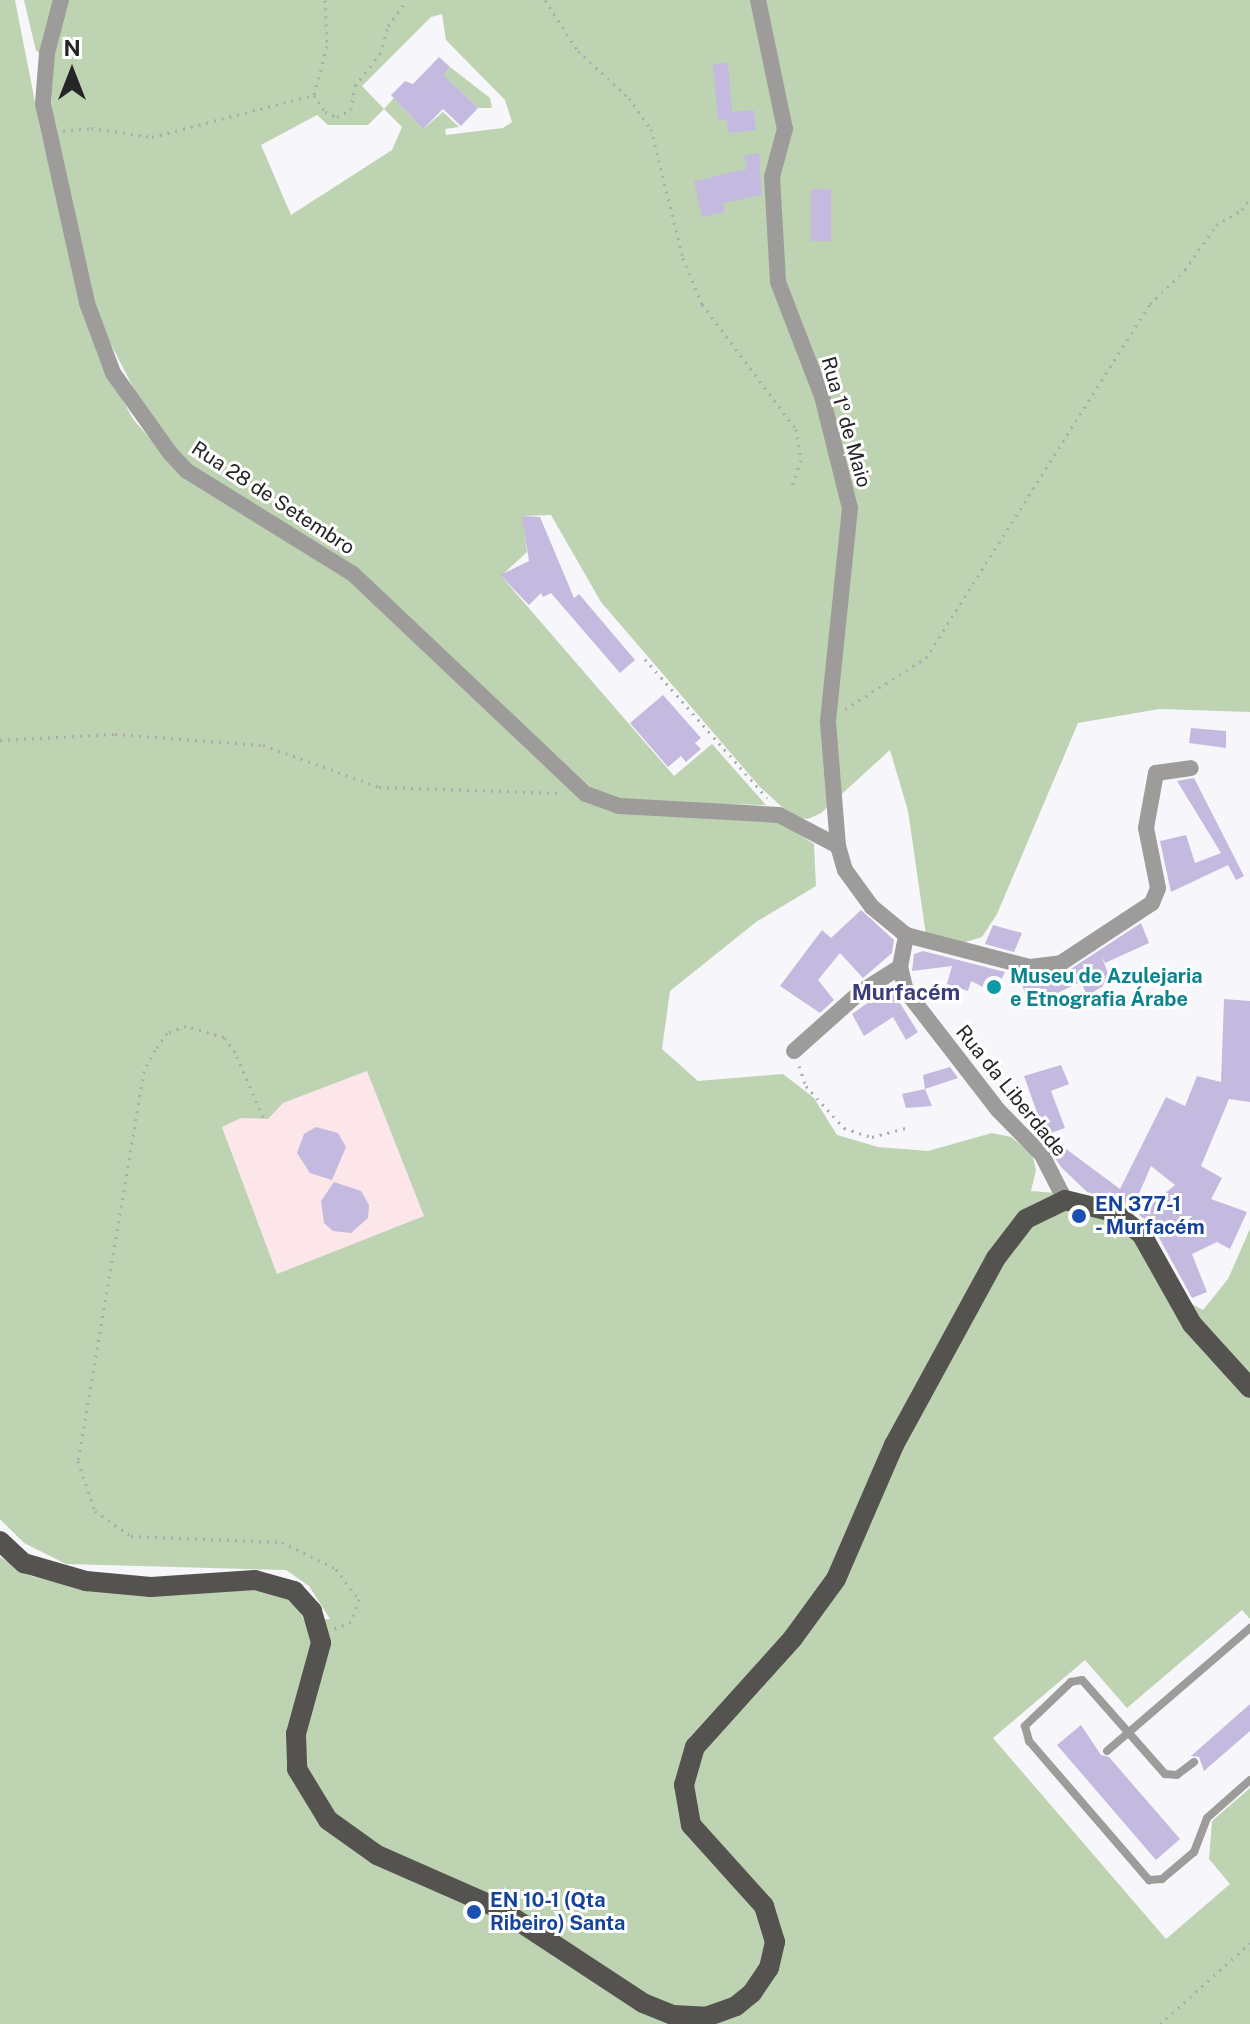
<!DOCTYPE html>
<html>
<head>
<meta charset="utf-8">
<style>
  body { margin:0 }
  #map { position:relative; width:1250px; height:2024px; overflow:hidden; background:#f7f6fa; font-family:"Public Sans",sans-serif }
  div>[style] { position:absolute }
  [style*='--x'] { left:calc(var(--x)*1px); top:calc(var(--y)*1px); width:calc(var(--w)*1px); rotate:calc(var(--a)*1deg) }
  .industrial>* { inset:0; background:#fce6ea }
  .green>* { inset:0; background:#bed3b1 }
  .building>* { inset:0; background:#c4bae0; transform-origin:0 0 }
  .path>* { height:3px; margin-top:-1.5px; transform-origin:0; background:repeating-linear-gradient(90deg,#acabae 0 2px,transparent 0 8px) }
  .lane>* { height:8px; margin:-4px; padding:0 4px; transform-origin:4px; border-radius:4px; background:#9d9c9a }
  .street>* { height:16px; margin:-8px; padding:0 8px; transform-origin:8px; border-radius:8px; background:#9d9c9a }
  .primary>* { height:20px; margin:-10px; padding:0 10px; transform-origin:10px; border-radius:10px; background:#545350 }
  .dots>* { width:22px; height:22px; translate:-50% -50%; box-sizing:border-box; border:4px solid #fff; border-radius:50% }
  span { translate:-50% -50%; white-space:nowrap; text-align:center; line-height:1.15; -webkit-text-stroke:6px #fff; paint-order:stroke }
  .street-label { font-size:20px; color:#252426 }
  .culture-label { font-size:20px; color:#0d838f; font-weight:700 }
  .left { translate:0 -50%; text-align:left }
  .transit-label { font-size:20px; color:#164399; font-weight:700 }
  .neighbourhood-label { font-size:22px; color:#3b3e7a; font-weight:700 }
  .north { position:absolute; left:32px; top:32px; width:80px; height:80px; -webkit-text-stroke:6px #fff; paint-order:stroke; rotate:0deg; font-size:22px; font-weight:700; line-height:32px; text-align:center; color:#252426 }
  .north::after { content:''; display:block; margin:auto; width:28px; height:36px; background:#252426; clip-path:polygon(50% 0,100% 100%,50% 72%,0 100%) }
</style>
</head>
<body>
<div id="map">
  <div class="industrial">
    <i style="clip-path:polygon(367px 1071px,425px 1216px,277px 1274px,222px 1126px,241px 1118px,268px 1119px,283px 1103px)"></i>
  </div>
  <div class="green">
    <i style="clip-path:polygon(evenodd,0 0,15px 0,42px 138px,97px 353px,133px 419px,166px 457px,336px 567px,584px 797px,778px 820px,814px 844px,816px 886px,756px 922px,670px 991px,662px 1049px,698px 1081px,783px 1074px,814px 1098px,837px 1135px,878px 1147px,928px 1151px,992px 1133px,1011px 1137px,1032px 1154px,1036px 1170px,1031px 1191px,1093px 1196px,1118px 1209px,1188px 1302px,1203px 1310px,1228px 1279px,1250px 1229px,1250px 1619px,1242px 1610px,1127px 1708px,1085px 1660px,993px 1738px,1166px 1939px,1230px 1884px,1209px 1859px,1212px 1821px,1250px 1788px,1250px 2024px,0 2024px,0 1557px,31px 1576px,75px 1587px,276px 1590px,295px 1604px,305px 1621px,330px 1619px,309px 1586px,286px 1570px,66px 1564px,24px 1543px,0 1519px,0 0,367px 1071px,424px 1216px,277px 1274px,222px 1127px,241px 1118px,268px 1119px,283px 1103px,367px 1071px)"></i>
    <i style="clip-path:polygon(24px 0,57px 0,41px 53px,36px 51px)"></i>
    <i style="clip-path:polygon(evenodd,66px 0,1250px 0,1250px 712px,1159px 709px,1078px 723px,997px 914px,982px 937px,962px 943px,926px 935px,908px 811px,890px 750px,821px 813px,808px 819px,793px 817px,760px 787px,601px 602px,551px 515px,523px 516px,527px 552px,501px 576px,674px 776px,712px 744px,766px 805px,629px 802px,599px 795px,356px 571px,190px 467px,156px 432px,98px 319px,51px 111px,55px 37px,66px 0,442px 14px,446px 40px,505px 100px,512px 122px,503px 128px,446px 135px,445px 129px,459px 127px,443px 112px,423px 129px,394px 98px,384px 109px,362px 86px,431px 17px,442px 14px,66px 0,384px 109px,402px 127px,392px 150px,291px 215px,261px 145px,317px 115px,328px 125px,368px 125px,384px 109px)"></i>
    <i style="clip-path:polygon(450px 67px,490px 98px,492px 108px,478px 108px,442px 75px)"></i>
  </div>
  <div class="building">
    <i style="clip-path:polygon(439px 57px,450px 67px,443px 75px,478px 108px,461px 126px,443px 109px,423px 129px,391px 95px,405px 81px,413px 84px)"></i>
    <i style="clip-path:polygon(728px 63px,732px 112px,754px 110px,756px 130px,728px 133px,727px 120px,718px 120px,713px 64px)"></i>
    <i style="clip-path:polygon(759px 153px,762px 195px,723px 203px,725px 212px,702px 217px,694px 181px,747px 169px,744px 156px)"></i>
    <i style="left:811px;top:189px;width:20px;height:52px"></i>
    <i style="clip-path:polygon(522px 516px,540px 517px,574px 598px,579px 594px,635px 660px,620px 673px,551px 593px,543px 597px,541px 593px,529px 605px,500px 575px,529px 561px)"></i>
    <i style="clip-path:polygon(663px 695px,701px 738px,695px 743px,701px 749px,686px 762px,681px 756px,668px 767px,630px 723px)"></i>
    <i style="clip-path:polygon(1191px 728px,1226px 731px,1226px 748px,1189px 743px)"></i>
    <i style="clip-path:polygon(1194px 778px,1244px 876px,1236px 880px,1228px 865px,1171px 892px,1160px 841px,1186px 835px,1195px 863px,1221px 853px,1177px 781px)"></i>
    <i style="clip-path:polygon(861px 910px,894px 940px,892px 953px,863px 978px,840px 953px,818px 980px,834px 1000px,820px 1013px,780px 986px,822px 930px,831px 938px)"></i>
    <i style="clip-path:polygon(1141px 923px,1149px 943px,1105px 963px,1101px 955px,1111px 981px,1087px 996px,1081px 982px,1029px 1006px,1020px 978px,1066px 972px)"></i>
    <i style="clip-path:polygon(993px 925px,1022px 933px,1014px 952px,985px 944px)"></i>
    <i style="clip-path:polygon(923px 951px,1005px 972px,995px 993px,971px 981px,968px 991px,947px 984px,952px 966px,912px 971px,914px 954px)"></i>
    <i style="clip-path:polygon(890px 987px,918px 1032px,906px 1040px,893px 1017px,864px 1036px,852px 1014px)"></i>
    <i style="clip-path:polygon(1224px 999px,1250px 1001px,1250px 1102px,1229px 1099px,1201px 1166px,1222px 1178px,1211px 1199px,1247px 1212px,1230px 1249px,1217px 1242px,1192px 1254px,1207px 1292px,1192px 1298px,1152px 1225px,1139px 1215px,1175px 1185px,1151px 1166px,1132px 1210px,1118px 1200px,1087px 1192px,1061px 1167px,1046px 1144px,1050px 1137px,1120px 1189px,1166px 1097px,1185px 1106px,1197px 1076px,1221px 1082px)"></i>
    <i style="clip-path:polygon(1061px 1065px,1069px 1084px,1051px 1091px,1065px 1128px,1045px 1135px,1024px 1076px)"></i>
    <i style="clip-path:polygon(950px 1067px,958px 1078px,925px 1089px,923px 1075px)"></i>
    <i style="clip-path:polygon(925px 1089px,932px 1106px,906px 1108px,902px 1094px)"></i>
    <i style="clip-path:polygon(316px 1127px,338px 1133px,346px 1147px,332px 1180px,310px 1173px,297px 1153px,304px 1134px)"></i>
    <i style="clip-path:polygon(334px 1182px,361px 1191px,369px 1205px,368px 1218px,351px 1233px,333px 1231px,324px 1223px,321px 1201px)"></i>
    <i style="clip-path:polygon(1250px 1704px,1250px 1731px,1204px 1771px,1199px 1757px,1191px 1756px)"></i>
    <i style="clip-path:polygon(1081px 1725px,1101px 1755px,1109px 1757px,1180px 1839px,1156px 1860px,1057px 1745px)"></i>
  </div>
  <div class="path">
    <i style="--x:325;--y:0;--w:46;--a:87.5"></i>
    <i style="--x:327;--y:46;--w:51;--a:104.9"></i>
    <i style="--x:314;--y:95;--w:20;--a:57"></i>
    <i style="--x:325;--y:112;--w:13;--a:23"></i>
    <i style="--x:337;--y:117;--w:16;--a:-27"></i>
    <i style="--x:351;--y:110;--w:24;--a:-81"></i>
    <i style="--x:355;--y:86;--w:41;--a:-52"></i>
    <i style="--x:380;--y:54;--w:29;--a:-74"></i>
    <i style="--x:388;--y:26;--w:32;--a:-54"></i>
    <i style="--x:545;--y:0;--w:61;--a:57.1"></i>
    <i style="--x:578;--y:51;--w:69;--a:42.7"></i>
    <i style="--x:629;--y:98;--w:38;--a:55"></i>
    <i style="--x:651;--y:129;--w:133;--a:76.1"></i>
    <i style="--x:683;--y:258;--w:50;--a:67.6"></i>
    <i style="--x:702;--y:304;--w:156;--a:53.1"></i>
    <i style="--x:796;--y:429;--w:31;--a:81"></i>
    <i style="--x:801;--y:460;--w:28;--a:109"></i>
    <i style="--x:63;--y:131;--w:28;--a:-6"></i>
    <i style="--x:91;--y:128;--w:62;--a:8.4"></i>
    <i style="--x:152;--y:137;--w:166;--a:-14.6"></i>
    <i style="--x:645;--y:659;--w:185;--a:48.7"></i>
    <i style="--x:845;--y:709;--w:96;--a:-32.2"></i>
    <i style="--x:926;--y:658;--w:419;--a:-57.7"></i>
    <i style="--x:1150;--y:304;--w:49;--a:-44.2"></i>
    <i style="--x:1185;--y:270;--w:55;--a:-55.4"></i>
    <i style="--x:1216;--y:225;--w:30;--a:-30"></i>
    <i style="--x:1242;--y:210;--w:14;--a:-56"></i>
    <i style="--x:0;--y:740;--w:115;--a:-3"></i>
    <i style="--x:115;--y:734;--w:148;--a:4.3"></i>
    <i style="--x:263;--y:745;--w:123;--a:19.9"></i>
    <i style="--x:379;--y:787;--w:184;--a:1.9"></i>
    <i style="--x:799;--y:1066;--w:21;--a:71"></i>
    <i style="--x:806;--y:1086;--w:57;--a:47.9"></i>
    <i style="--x:844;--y:1128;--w:29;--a:18"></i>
    <i style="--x:872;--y:1137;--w:38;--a:-15"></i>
    <i style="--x:263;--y:1117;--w:71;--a:-113.3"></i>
    <i style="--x:235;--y:1052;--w:19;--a:-126"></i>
    <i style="--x:224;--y:1037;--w:40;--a:-164"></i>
    <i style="--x:186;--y:1026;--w:20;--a:160"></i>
    <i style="--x:167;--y:1033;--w:21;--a:125"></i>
    <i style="--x:155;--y:1050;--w:24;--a:118"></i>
    <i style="--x:144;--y:1071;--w:396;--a:99.6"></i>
    <i style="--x:78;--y:1461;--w:53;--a:71.2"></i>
    <i style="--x:95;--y:1511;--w:44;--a:34.8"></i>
    <i style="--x:131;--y:1536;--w:151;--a:2.3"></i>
    <i style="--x:282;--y:1542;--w:60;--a:26.6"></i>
    <i style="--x:336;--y:1569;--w:38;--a:53"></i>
    <i style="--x:359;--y:1599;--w:24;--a:109"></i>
    <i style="--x:351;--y:1622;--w:18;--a:158"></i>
    <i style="--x:1160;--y:2024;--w:121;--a:-42"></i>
  </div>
  <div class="lane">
    <i style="--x:1107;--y:1751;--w:189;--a:-40.7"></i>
    <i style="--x:1194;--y:1762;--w:21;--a:143"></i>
    <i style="--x:1177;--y:1775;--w:12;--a:-175"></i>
    <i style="--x:1165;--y:1774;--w:125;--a:-131.4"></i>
    <i style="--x:1082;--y:1680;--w:11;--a:170"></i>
    <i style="--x:1071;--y:1682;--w:64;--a:136.3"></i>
    <i style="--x:1025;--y:1726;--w:16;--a:75"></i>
    <i style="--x:1029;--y:1741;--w:184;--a:49.2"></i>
    <i style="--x:1149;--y:1880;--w:13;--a:-4"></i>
    <i style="--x:1162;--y:1879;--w:42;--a:-40.2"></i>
    <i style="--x:1194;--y:1852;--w:36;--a:-69"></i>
    <i style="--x:1207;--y:1818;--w:57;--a:-41.5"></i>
  </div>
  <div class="street">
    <i style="--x:61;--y:0;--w:55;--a:104.8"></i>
    <i style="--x:47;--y:53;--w:51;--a:94.5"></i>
    <i style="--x:43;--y:104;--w:204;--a:77.5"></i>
    <i style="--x:87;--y:303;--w:75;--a:69.6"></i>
    <i style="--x:113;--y:373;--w:98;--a:54.5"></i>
    <i style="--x:170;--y:453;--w:25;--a:47"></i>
    <i style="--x:187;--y:471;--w:195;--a:31.8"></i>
    <i style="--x:353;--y:574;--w:320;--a:43.4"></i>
    <i style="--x:586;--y:794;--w:35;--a:20"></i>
    <i style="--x:619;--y:806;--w:160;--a:3.2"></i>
    <i style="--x:779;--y:815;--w:67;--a:27.7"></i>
    <i style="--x:758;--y:0;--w:132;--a:78.2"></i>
    <i style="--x:785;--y:129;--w:50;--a:105.2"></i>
    <i style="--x:772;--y:177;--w:105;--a:86.7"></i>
    <i style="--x:778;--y:282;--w:122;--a:68.9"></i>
    <i style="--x:822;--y:396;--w:115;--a:76"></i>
    <i style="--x:850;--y:508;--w:215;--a:95.9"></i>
    <i style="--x:828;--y:722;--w:124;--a:85.4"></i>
    <i style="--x:838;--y:846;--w:25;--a:74"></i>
    <i style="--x:845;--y:870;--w:46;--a:53.9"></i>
    <i style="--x:872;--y:907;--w:44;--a:39.5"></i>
    <i style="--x:906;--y:935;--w:128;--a:14.5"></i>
    <i style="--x:1030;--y:967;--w:31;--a:-7"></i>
    <i style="--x:1061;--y:963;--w:109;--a:-33.4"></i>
    <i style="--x:1152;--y:903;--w:16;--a:-68"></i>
    <i style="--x:1158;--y:888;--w:61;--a:-101.3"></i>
    <i style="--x:1146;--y:828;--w:56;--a:-79.7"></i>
    <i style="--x:1156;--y:773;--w:35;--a:-8"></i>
    <i style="--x:900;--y:967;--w:25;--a:76"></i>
    <i style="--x:906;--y:991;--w:150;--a:52.3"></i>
    <i style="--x:998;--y:1110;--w:63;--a:45.6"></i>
    <i style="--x:1042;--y:1155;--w:51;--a:62.9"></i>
    <i style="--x:794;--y:1051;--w:87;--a:-41.7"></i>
    <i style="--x:859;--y:993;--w:49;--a:-32.4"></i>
    <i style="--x:900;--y:967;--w:33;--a:-79"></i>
  </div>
  <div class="primary">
    <i style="--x:0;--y:1541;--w:33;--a:43"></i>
    <i style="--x:24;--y:1563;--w:65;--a:16.2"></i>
    <i style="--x:86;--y:1581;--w:65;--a:5.3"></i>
    <i style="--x:151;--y:1587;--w:104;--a:-3.9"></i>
    <i style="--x:255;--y:1580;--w:41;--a:15.8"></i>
    <i style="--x:294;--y:1591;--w:27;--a:48"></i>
    <i style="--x:312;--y:1611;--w:33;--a:74"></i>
    <i style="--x:321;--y:1643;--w:94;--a:105.4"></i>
    <i style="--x:296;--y:1734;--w:35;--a:88"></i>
    <i style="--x:297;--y:1769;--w:60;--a:58.7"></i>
    <i style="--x:328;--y:1820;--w:60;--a:35.5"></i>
    <i style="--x:377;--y:1855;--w:134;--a:23.7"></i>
    <i style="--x:500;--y:1909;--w:171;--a:33.3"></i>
    <i style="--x:643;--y:2003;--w:32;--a:22"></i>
    <i style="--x:673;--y:2015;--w:33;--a:3"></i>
    <i style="--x:706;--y:2017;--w:32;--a:-20"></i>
    <i style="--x:736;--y:2006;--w:21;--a:-39"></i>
    <i style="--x:752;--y:1993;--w:30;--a:-56"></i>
    <i style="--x:769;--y:1968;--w:27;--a:-77"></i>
    <i style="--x:775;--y:1942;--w:38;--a:-107"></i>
    <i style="--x:764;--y:1906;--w:109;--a:-132"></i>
    <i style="--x:691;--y:1825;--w:41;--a:-99.9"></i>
    <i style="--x:684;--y:1785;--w:40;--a:-74"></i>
    <i style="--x:695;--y:1747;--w:147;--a:-48"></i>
    <i style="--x:793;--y:1638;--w:73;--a:-53.9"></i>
    <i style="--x:836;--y:1579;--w:146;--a:-66.6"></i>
    <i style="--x:894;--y:1445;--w:213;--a:-61.4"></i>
    <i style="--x:996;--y:1258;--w:49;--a:-52.4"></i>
    <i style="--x:1026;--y:1219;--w:43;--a:-26"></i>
    <i style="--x:1065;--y:1200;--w:50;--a:13.8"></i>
    <i style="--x:1114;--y:1212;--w:36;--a:39"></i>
    <i style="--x:1142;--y:1235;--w:102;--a:60.7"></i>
    <i style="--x:1192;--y:1324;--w:86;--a:47.8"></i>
  </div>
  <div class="dots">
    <i style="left:994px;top:987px;background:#0f9aa8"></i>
    <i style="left:1079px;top:1216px;background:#1a4fb4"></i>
    <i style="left:474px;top:1912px;background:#1a4fb4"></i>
  </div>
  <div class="street-label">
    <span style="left:846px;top:422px;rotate:74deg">Rua 1º de Maio</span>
    <span style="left:273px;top:498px;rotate:33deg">Rua 28 de Setembro</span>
    <span style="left:1011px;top:1091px;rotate:51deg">Rua da Liberdade</span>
  </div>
  <div class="culture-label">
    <span class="left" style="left:1010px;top:988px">Museu de Azulejaria<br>e Etnografia Árabe</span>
  </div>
  <div class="transit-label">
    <span class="left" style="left:1095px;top:1216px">EN 377-1<br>- Murfacém</span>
    <span class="left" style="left:490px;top:1912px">EN 10-1 (Qta<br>Ribeiro) Santa</span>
  </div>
  <div class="neighbourhood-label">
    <span style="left:906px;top:993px">Murfacém</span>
  </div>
  <div class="north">N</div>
</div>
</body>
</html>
